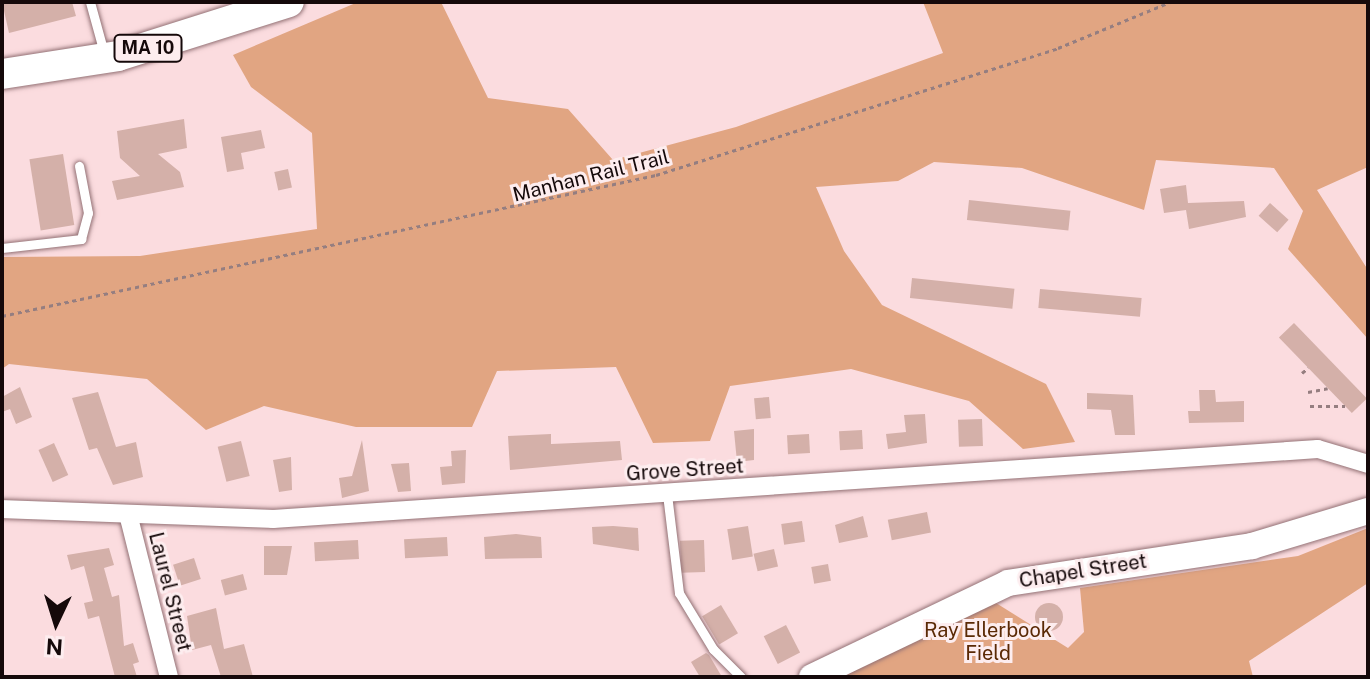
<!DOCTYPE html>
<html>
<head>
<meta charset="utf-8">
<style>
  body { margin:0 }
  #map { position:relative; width:1370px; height:679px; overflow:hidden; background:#fbdcdf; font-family:"Public Sans",sans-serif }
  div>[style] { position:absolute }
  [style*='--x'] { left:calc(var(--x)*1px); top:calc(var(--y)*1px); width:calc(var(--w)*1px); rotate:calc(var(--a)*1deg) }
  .green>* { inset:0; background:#e1a582 }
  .building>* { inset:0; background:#d4b0a9; transform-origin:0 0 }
  .round { border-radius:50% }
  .path>* { height:3px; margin-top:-1.5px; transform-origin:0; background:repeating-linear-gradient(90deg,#957e80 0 4px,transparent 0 8px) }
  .roads { filter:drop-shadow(0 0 2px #937175) drop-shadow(0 0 2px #937175) }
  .lane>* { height:9px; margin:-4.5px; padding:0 4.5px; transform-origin:4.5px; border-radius:4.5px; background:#fff }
  .street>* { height:18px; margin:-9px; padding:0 9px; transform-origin:9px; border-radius:9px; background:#fff }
  .secondary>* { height:26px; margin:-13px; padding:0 13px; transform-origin:13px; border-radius:13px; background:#fff }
  .primary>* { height:30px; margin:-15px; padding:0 15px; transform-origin:15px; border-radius:15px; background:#fff }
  span { translate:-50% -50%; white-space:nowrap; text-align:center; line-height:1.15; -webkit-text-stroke:6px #fdedef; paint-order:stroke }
  .shield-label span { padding:2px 6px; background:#fdedef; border:2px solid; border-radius:6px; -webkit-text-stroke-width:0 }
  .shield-label { font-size:18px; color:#15090a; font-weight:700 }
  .street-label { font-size:20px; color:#15090a }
  .park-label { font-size:20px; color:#5a2905 }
  .frame { position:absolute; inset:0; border:4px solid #15090a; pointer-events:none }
  .north { position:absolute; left:16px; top:583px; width:80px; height:80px; -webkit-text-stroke:6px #fdedef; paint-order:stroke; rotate:184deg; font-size:22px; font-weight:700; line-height:32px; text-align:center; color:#15090a }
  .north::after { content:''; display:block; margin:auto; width:28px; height:36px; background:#15090a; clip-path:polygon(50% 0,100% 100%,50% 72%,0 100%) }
</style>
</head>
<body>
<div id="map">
  <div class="green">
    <i style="clip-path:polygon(358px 2px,441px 2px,488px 98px,568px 109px,613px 160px,736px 127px,943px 53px,923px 2px,1368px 2px,1368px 167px,1317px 190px,1368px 270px,1368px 339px,1288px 249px,1303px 211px,1274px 168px,1156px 160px,1144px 210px,1022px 168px,934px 162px,898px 181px,816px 187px,844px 251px,882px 305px,1046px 384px,1075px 442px,1023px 449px,969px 401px,851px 369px,730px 386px,710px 441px,653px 443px,616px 367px,497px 371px,472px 427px,356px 427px,264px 406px,206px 430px,147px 379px,9px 364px,2px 369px,2px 257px,140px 256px,317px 229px,312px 133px,251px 87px,233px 55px)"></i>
    <i style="clip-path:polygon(1368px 528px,1368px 583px,1249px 661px,1253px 677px,843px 677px,969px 608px,996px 603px,1068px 648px,1084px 632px,1080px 588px,1298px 556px)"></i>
  </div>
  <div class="building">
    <i style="clip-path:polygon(2px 2px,72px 2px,76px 16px,9px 33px)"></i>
    <i style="clip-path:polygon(184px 119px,187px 148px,158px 154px,180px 172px,184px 187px,117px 200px,112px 181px,140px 176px,120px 158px,117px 131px)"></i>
    <i style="clip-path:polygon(261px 130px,265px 148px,241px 153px,244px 169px,227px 172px,221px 137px)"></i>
    <i style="left:63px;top:154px;width:72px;height:34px;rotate:81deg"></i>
    <i style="left:288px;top:169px;width:19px;height:14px;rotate:78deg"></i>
    <i style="clip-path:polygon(1186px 185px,1188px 203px,1244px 201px,1246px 217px,1189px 229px,1186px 210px,1164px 213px,1160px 189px)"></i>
    <i style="left:969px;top:200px;width:102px;height:20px;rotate:6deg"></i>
    <i style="left:1270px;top:203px;width:25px;height:17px;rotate:42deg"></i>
    <i style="left:912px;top:278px;width:103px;height:20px;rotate:6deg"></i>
    <i style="left:1040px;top:289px;width:102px;height:19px;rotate:5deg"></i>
    <i style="left:1294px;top:323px;width:105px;height:21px;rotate:46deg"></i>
    <i style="clip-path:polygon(20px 387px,32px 417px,16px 424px,10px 409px,2px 412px,2px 397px)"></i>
    <i style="clip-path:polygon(1199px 390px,1215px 390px,1216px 402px,1244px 401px,1244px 422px,1189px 423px,1188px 411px,1200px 411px)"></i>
    <i style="clip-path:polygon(98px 392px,116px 447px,136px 442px,143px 477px,113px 485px,97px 448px,89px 450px,72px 398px)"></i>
    <i style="clip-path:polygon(1087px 393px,1133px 395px,1135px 435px,1115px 435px,1111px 410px,1087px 409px)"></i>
    <i style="left:769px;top:397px;width:21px;height:15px;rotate:85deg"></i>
    <i style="clip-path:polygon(925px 414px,927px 443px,888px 449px,886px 434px,906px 432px,904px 415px)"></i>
    <i style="left:982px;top:419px;width:27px;height:24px;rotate:88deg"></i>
    <i style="clip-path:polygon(754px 429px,754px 460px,737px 462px,734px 431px)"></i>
    <i style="left:862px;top:430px;width:19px;height:23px;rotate:87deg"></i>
    <i style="clip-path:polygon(551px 434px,551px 444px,620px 441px,622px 460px,510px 470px,508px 436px)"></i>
    <i style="left:809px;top:434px;width:19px;height:22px;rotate:87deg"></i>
    <i style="clip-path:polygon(362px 440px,369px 491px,342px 498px,339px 478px,352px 476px)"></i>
    <i style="left:241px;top:441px;width:36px;height:24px;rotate:76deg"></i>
    <i style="left:54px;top:443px;width:35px;height:17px;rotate:66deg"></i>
    <i style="clip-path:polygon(466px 450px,465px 483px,442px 485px,440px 467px,452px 466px,451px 451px)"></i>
    <i style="clip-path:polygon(291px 457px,292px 490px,279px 492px,273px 460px)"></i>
    <i style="clip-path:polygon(409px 463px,411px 491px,398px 492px,391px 464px)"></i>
    <i style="left:927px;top:512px;width:21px;height:40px;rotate:79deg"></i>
    <i style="clip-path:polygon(863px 516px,868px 537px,839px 543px,835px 525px)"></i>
    <i style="left:802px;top:521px;width:21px;height:21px;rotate:82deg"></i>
    <i style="clip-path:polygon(613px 526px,638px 528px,639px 551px,593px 544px,592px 527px)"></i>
    <i style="left:748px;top:526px;width:31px;height:21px;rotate:81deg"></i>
    <i style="clip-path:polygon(516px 534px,541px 537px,542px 558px,485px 559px,484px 537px)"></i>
    <i style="left:447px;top:537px;width:19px;height:43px;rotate:87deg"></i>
    <i style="left:358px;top:540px;width:19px;height:44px;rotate:87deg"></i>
    <i style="left:704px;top:540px;width:32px;height:24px;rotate:88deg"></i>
    <i style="clip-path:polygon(264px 546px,292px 546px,287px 575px,264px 575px)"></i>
    <i style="clip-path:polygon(109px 548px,114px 565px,104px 568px,112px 597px,119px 595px,124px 646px,133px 643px,139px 662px,133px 664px,137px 677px,115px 677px,99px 616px,88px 619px,84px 603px,93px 601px,84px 566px,71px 570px,67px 555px)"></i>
    <i style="left:774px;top:549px;width:18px;height:21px;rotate:77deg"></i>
    <i style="left:194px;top:558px;width:22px;height:22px;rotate:72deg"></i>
    <i style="left:828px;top:564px;width:17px;height:17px;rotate:80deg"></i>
    <i style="left:243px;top:574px;width:16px;height:23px;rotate:75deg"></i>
    <i class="round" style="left:1035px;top:603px;width:28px;height:28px"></i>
    <i style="left:721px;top:605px;width:33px;height:22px;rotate:59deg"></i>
    <i style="clip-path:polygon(216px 608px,224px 649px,244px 644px,253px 677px,221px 677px,211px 645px,192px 650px,187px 616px)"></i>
    <i style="left:786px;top:625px;width:31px;height:25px;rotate:63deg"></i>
    <i style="clip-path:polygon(706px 653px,709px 655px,722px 677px,700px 677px,691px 662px)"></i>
  </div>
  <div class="path">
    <i style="--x:2;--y:316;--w:669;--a:-12.17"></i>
    <i style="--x:656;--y:175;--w:422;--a:-17.5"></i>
    <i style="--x:1058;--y:48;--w:121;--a:-22.3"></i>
    <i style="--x:1302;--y:373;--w:8;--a:-40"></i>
    <i style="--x:1308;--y:392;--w:20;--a:-11"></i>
    <i style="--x:1310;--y:406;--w:35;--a:0"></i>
  </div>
  <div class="roads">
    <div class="lane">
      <i style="--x:90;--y:2;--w:53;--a:74.6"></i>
      <i style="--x:2;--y:248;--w:80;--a:-6.5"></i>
      <i style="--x:81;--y:239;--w:27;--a:-75"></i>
      <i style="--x:88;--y:213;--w:48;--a:-100.8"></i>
      <i style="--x:667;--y:494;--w:100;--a:83.1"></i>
      <i style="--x:679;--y:593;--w:66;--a:58.7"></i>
      <i style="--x:713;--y:649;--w:40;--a:45"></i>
    </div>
    <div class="street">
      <i style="--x:2;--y:509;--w:271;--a:2.1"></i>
      <i style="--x:273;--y:519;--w:1047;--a:-3.83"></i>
      <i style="--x:1318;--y:449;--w:52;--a:16.7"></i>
      <i style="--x:129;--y:518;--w:164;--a:75.9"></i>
    </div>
    <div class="secondary">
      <i style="--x:812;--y:677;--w:217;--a:-25.6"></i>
      <i style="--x:1008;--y:583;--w:247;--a:-8.6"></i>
      <i style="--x:1252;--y:546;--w:121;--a:-16.8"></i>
    </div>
    <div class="primary">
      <i style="--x:2;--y:74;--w:117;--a:-8.8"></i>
      <i style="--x:118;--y:56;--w:179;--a:-17.5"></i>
    </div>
  </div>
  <div class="shield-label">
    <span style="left:148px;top:48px">MA 10</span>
  </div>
  <div class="street-label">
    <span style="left:591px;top:176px;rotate:-14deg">Manhan Rail Trail</span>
    <span style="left:685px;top:470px;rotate:-4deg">Grove Street</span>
    <span style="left:1083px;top:571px;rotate:-9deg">Chapel Street</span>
    <span style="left:170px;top:592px;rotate:76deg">Laurel Street</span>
  </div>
  <div class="park-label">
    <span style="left:988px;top:642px">Ray Ellerbook<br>Field</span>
  </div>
  <div class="frame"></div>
  <div class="north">N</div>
</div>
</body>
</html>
